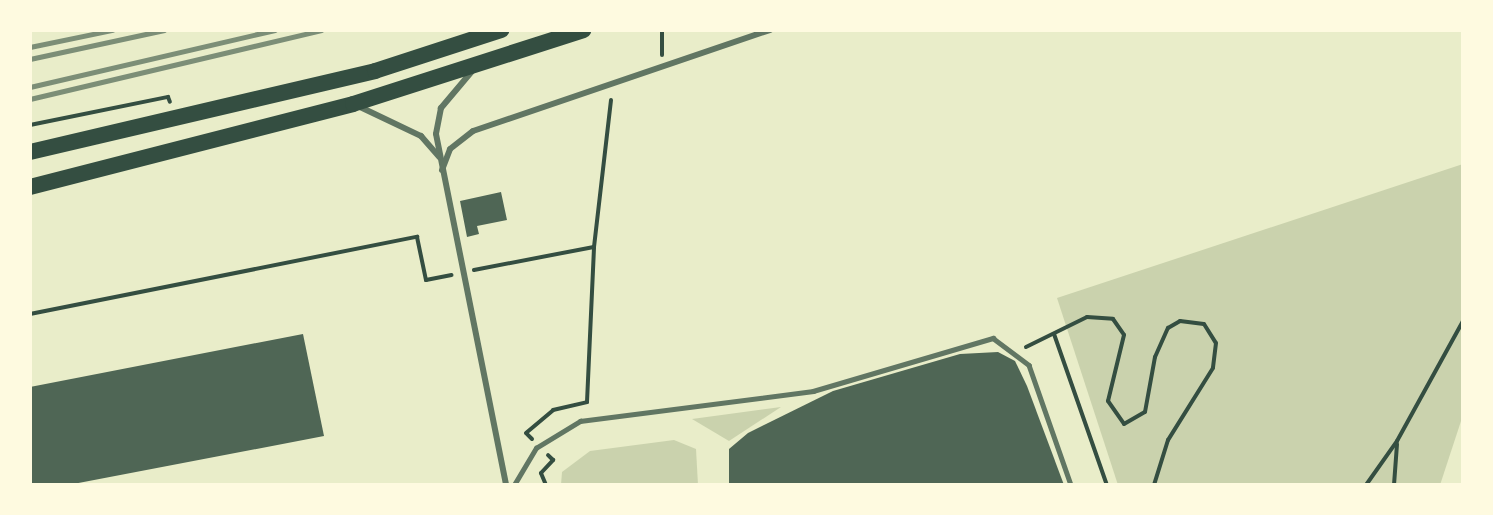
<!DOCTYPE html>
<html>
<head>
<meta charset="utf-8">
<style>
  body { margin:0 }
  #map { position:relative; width:1493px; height:515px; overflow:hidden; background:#e9edc9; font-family:"DejaVu Sans",sans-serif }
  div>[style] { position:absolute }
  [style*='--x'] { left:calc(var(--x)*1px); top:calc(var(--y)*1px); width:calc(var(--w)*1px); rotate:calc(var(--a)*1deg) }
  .green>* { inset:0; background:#cad2ad }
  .building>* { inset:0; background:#4f6655 }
  .path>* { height:4px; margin:-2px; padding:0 2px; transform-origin:2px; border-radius:2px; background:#344e41 }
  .service>* { height:4.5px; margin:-2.25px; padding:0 2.25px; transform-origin:2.25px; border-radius:2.25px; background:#617663 }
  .minor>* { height:6px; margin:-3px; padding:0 3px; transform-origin:3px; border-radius:3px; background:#617663 }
  .trunk>* { height:16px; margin:-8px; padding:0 8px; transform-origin:8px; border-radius:8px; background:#344e41 }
  .rail>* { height:4.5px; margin:-2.25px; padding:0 2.25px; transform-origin:2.25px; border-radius:2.25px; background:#7c8e77 }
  span { translate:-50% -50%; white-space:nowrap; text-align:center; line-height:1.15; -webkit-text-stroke:6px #fefae0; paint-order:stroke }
  .frame { position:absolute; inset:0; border:32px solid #fefae0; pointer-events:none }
</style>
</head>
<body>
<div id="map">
  <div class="green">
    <i style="clip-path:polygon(1463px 164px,1463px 415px,1440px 485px,1118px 485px,1057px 298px)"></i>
    <i style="clip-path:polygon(781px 407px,729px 441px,692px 419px)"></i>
    <i style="clip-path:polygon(674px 440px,696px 449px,698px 485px,561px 485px,562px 472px,590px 451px)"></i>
  </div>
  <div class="building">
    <i style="clip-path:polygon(501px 192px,507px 220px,477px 226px,479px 234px,467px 237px,460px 201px)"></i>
    <i style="clip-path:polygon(303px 334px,324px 436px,68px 485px,30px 485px,30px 387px)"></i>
    <i style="clip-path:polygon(998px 352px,1015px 361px,1027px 386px,1064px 485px,729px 485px,729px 449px,748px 433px,833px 391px,960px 354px)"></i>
  </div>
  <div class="path">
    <i style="--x:662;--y:30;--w:25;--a:90"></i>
    <i style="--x:30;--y:125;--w:141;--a:-11.5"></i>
    <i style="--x:168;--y:97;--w:5;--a:68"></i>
    <i style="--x:474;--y:270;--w:122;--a:-10.9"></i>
    <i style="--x:30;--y:314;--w:395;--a:-11.3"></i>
    <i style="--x:417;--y:237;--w:44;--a:78.2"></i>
    <i style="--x:426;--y:280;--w:26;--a:-11"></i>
    <i style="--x:1054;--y:334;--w:160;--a:70.7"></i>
    <i style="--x:1026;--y:347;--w:68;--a:-26.2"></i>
    <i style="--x:1087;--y:317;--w:26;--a:4"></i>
    <i style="--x:1113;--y:319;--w:19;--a:55"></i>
    <i style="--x:1124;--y:335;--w:68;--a:103.6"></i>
    <i style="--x:1108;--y:401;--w:28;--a:55"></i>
    <i style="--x:1124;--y:424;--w:24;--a:-30"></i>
    <i style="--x:1145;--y:412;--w:56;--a:-79.7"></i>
    <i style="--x:1155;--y:357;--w:32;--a:-66"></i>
    <i style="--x:1168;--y:328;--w:14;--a:-30"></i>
    <i style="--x:1180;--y:321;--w:24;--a:7"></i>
    <i style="--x:1204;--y:324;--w:22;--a:58"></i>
    <i style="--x:1216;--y:343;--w:25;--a:97"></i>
    <i style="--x:1213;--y:368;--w:85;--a:122"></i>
    <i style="--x:1168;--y:440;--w:47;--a:107.3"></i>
    <i style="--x:532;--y:439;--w:8;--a:-135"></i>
    <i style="--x:526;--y:433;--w:35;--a:-40"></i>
    <i style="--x:553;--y:410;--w:35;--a:-13"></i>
    <i style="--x:587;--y:402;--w:155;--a:-87.4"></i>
    <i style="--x:594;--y:247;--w:148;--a:-83.4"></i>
    <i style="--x:546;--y:485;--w:13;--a:-113"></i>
    <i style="--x:541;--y:473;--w:18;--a:-47"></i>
    <i style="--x:553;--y:460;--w:7;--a:-135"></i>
    <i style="--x:1366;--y:485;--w:54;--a:-54.8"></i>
    <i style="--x:1397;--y:441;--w:137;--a:-61.2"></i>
    <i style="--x:1394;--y:485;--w:41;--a:-85.8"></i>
  </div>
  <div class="service">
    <i style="--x:514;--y:485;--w:43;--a:-59.3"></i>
    <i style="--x:536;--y:448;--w:52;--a:-31.5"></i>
    <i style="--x:580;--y:421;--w:235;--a:-7.3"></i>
    <i style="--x:813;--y:391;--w:188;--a:-16.4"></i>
    <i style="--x:993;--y:338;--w:45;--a:36.9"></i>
    <i style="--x:1029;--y:365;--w:127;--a:70.7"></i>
  </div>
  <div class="minor">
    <i style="--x:473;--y:70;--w:50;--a:130.1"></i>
    <i style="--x:441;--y:108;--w:26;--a:101"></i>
    <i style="--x:436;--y:134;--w:358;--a:78.7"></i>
    <i style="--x:358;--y:106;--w:70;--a:25.5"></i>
    <i style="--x:421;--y:136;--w:28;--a:49"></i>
    <i style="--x:442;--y:170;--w:22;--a:-69"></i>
    <i style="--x:450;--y:149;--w:29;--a:-38"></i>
    <i style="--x:473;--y:131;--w:314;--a:-18.8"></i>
  </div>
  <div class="trunk">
    <i style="--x:30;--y:152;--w:354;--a:-13.2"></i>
    <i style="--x:375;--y:71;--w:133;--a:-18"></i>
    <i style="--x:30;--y:187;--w:333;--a:-14.4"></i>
    <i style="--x:353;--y:104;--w:242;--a:-17.8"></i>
  </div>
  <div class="rail">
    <i style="--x:30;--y:47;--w:84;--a:-11.7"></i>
    <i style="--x:30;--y:59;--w:137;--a:-12.2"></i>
    <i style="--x:30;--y:87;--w:251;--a:-13.1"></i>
    <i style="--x:30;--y:99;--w:299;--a:-13.3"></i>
  </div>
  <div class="frame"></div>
</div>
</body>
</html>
